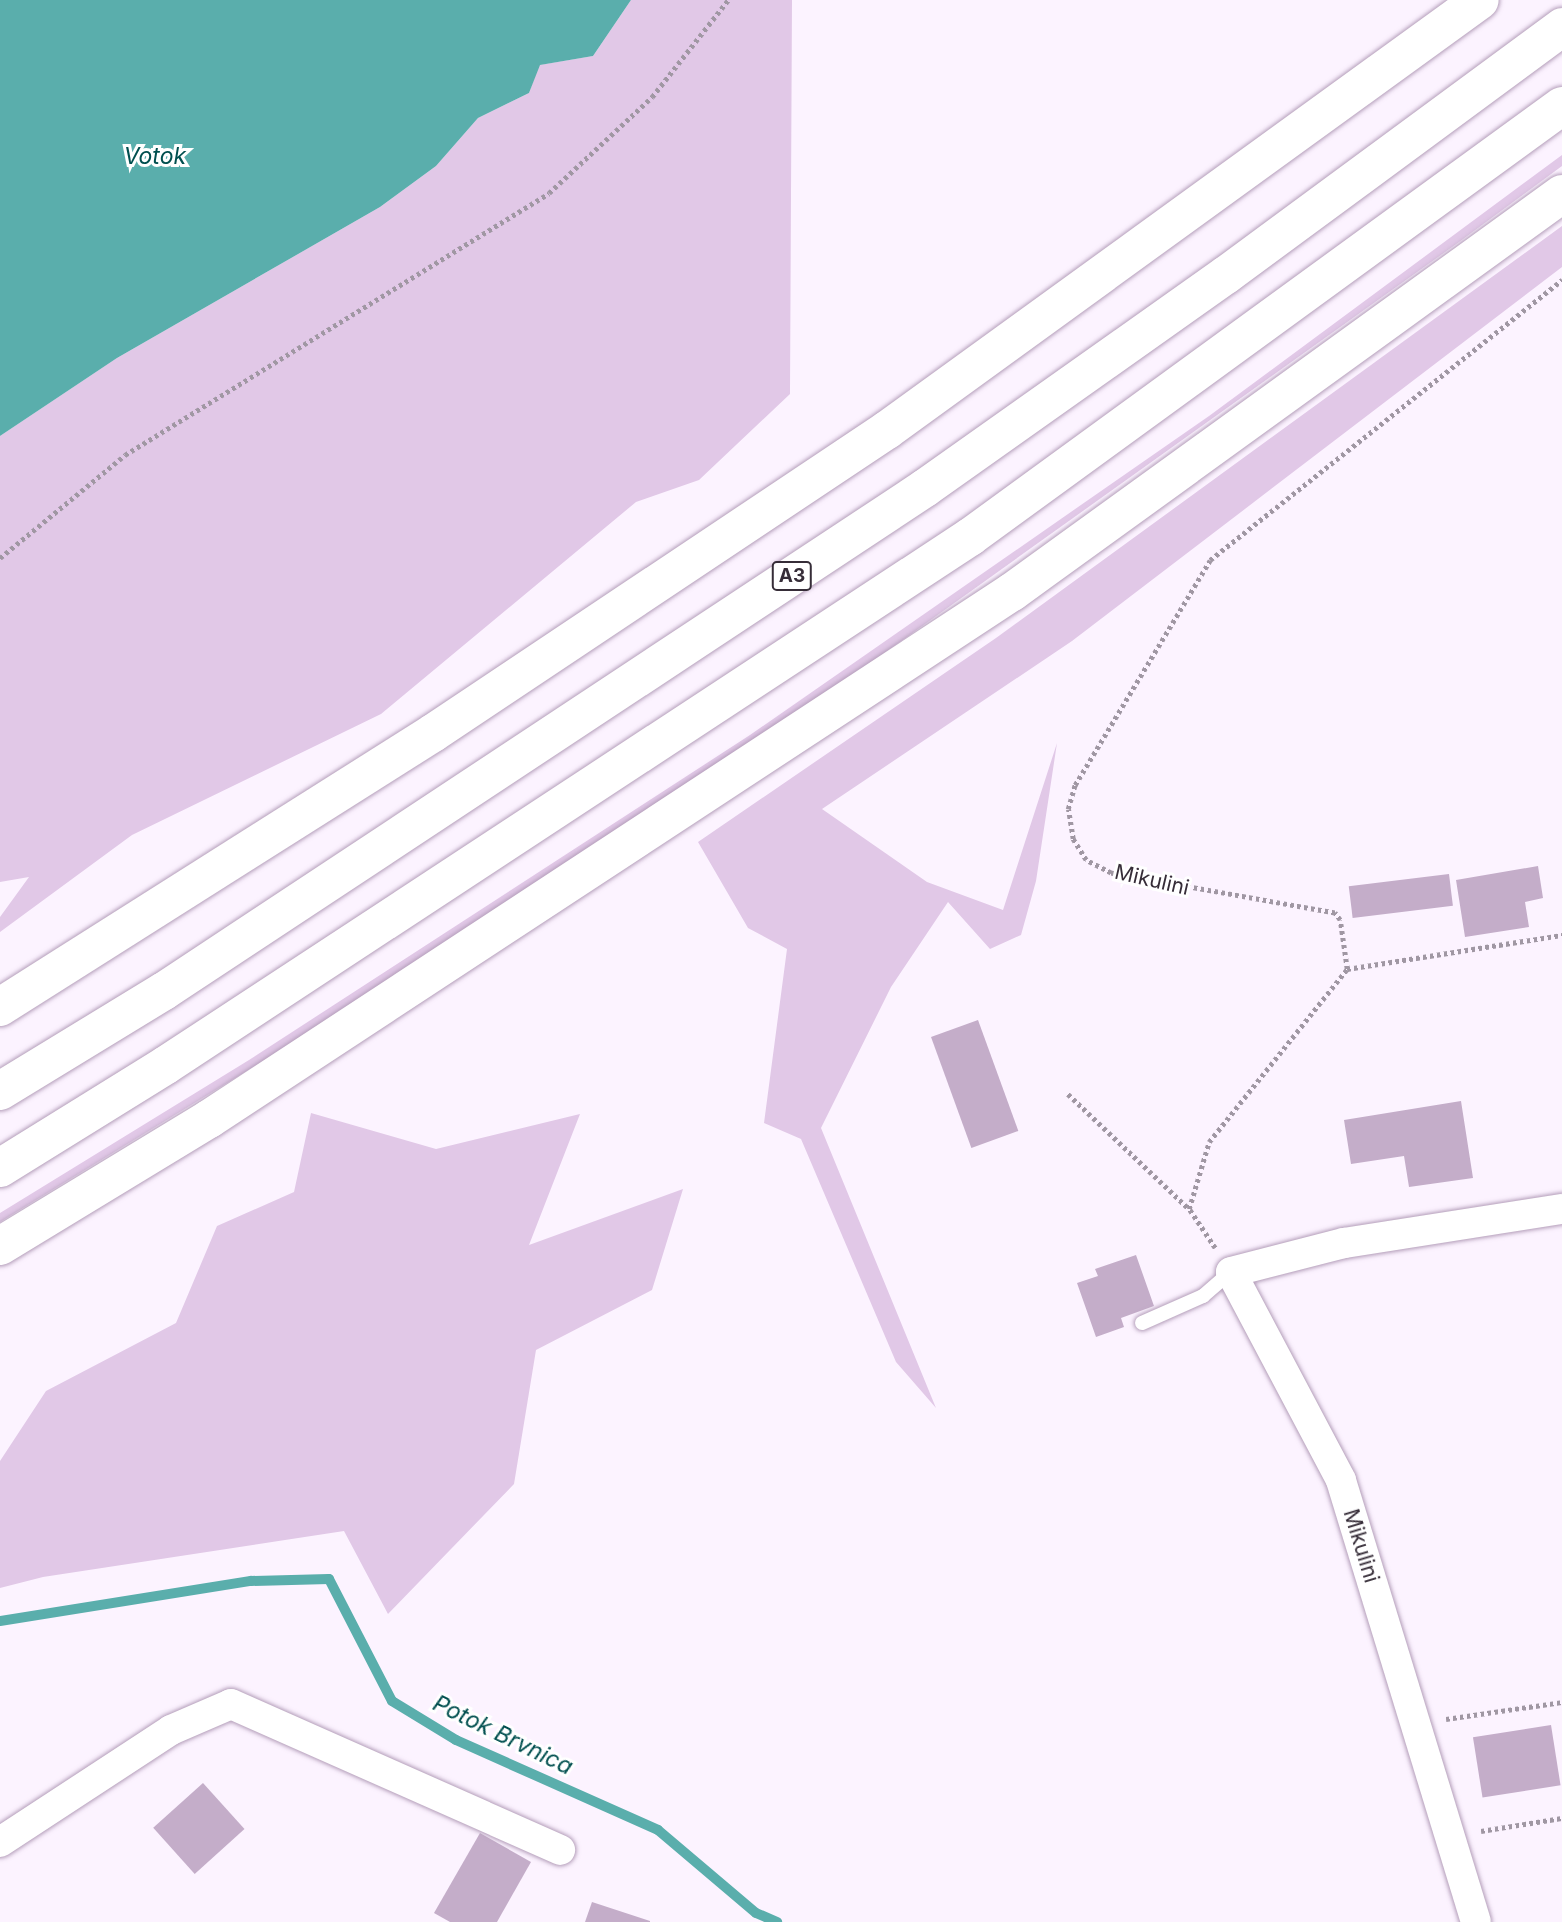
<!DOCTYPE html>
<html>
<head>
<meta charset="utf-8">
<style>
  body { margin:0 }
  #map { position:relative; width:1562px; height:1922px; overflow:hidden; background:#fcf3ff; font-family:Inter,sans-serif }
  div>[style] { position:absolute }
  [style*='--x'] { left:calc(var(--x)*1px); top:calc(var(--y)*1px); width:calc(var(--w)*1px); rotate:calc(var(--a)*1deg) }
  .green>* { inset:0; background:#e1c8e7 }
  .water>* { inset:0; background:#5aaeac }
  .stream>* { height:10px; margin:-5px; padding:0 5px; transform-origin:5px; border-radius:5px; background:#5aaeac }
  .building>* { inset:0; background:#c4adc9; transform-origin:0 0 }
  .path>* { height:4.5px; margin-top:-2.25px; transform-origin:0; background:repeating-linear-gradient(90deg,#a097a3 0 3.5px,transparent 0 7px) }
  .roads { filter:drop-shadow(0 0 2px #b49eba) drop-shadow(0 0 2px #b49eba) }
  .service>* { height:14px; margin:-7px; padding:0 7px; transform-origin:7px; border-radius:7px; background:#fff }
  .minor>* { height:30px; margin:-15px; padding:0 15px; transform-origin:15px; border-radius:15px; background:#fff }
  .motorway>* { height:38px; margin:-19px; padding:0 19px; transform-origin:19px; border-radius:19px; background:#fff }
  span { translate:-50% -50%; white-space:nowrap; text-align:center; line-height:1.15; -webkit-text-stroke:6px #fff; paint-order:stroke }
  .shield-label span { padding:2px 5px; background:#fff; border:2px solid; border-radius:5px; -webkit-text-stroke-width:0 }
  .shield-label { font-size:19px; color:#362d38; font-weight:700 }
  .street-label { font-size:21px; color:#362d38 }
  .water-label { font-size:23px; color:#004f4f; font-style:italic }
</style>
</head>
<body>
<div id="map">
  <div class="green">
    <i style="clip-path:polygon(631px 0,792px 0,790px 394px,699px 480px,636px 502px,381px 714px,132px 835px,0 932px,0 917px,29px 877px,0 882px,0 436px,117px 358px,380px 207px,436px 166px,478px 118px,529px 93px,539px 65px,593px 56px)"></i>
    <i style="clip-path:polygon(1562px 155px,1562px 166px,1459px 242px,841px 684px,304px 1036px,0 1222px,0 1213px,249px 1060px,750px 735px,1209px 416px)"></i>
    <i style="clip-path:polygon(1562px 226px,1562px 267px,1072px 641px,822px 809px,927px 882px,1003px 910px,1057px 743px,1036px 881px,1021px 935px,990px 949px,948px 902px,891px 987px,821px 1128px,936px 1408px,896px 1362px,801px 1139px,764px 1123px,787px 949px,748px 928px,698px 842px,996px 638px)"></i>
    <i style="clip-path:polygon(311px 1113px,436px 1149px,580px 1114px,529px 1245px,683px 1189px,652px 1290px,536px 1350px,514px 1484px,388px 1614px,344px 1531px,43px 1577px,0 1588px,0 1461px,46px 1391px,176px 1323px,217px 1226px,294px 1192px)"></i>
  </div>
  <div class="water">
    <i style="clip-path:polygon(0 0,631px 0,593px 56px,540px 65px,529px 93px,478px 118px,436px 166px,380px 207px,117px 358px,0 436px)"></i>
  </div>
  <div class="stream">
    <i style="--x:0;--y:1621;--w:254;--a:-9.1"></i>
    <i style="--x:251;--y:1581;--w:78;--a:-1.5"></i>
    <i style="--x:329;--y:1579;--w:137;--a:62.7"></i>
    <i style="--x:392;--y:1701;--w:75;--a:31.4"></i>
    <i style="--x:456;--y:1740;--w:221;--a:24"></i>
    <i style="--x:658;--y:1830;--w:128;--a:40.3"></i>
    <i style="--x:756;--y:1913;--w:23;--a:23"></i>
  </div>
  <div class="building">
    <i style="clip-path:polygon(1538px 866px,1543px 898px,1525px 902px,1529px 927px,1465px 937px,1456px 880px)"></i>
    <i style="left:1449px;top:874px;width:32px;height:101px;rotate:83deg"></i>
    <i style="left:978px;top:1020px;width:118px;height:50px;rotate:70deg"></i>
    <i style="clip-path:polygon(1461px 1101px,1473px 1178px,1409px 1187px,1404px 1156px,1351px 1164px,1344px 1120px)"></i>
    <i style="clip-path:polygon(1136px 1255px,1154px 1306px,1121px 1318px,1124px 1327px,1096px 1337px,1077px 1283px,1098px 1276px,1095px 1269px)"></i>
    <i style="left:1551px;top:1725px;width:61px;height:79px;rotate:81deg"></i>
    <i style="left:203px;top:1783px;width:62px;height:67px;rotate:48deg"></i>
    <i style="clip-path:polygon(480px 1833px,531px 1862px,497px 1922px,450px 1922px,434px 1913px)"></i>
    <i style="clip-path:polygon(592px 1902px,650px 1921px,650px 1922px,585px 1922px)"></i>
  </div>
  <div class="path">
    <i style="--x:0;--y:558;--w:162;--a:-39.5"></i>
    <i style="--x:125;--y:455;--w:498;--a:-31.7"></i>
    <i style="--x:549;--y:193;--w:141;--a:-43"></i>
    <i style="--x:652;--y:97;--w:123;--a:-51.9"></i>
    <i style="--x:1347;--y:969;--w:218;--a:-9"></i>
    <i style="--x:1068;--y:1094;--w:167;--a:43.5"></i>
    <i style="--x:1215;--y:1248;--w:47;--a:-123.7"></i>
    <i style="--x:1189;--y:1209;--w:70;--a:-73.4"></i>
    <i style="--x:1209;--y:1142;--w:221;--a:-51.4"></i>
    <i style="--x:1347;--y:969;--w:49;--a:-98.1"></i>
    <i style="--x:1340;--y:920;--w:9;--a:-126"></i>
    <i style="--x:1335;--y:913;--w:228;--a:-169.9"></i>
    <i style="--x:1111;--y:873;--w:28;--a:-153"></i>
    <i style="--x:1086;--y:860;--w:25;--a:-122"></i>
    <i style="--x:1073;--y:839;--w:30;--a:-99"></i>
    <i style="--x:1068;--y:809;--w:25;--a:-74"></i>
    <i style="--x:1075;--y:785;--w:262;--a:-59"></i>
    <i style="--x:1210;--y:560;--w:450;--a:-38.5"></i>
    <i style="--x:1446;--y:1719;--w:117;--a:-8.3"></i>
    <i style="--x:1481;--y:1831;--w:82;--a:-9.1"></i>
  </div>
  <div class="roads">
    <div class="service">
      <i style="--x:1142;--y:1323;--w:67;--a:-23.9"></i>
      <i style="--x:1203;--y:1296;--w:37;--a:-41"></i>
    </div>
    <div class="minor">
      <i style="--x:0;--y:1842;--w:204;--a:-33.2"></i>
      <i style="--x:171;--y:1730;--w:65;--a:-23.4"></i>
      <i style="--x:231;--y:1704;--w:360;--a:23.9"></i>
      <i style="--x:1476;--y:1922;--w:462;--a:-107"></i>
      <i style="--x:1341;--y:1480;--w:235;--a:-117.9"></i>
      <i style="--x:1231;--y:1272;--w:117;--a:-14.4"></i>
      <i style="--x:1344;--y:1243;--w:221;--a:-8.9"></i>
    </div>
    <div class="motorway">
      <i style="--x:0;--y:1007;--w:512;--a:-32.33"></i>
      <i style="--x:433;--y:733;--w:546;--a:-33.72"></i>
      <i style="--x:887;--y:430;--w:732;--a:-35.95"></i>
      <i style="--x:0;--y:1091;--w:192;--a:-31.4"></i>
      <i style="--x:164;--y:991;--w:912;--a:-33.46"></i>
      <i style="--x:925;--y:488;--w:369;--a:-35.3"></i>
      <i style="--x:1226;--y:275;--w:418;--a:-36.4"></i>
      <i style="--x:0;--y:1168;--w:195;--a:-31.8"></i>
      <i style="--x:166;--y:1065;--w:962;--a:-33.29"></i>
      <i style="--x:970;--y:537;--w:732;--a:-36.06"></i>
      <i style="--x:0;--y:1246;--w:245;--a:-31.3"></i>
      <i style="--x:209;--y:1119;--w:960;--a:-33.28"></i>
      <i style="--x:1012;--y:592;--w:679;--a:-35.89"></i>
    </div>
  </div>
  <div class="shield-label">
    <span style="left:792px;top:576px">A3</span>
  </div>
  <div class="street-label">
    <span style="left:1152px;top:880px;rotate:13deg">Mikulini</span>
    <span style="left:1361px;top:1546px;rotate:73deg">Mikulini</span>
  </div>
  <div class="water-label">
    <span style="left:155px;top:156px">Votok</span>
    <span style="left:503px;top:1735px;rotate:26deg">Potok Brvnica</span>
  </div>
</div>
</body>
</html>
